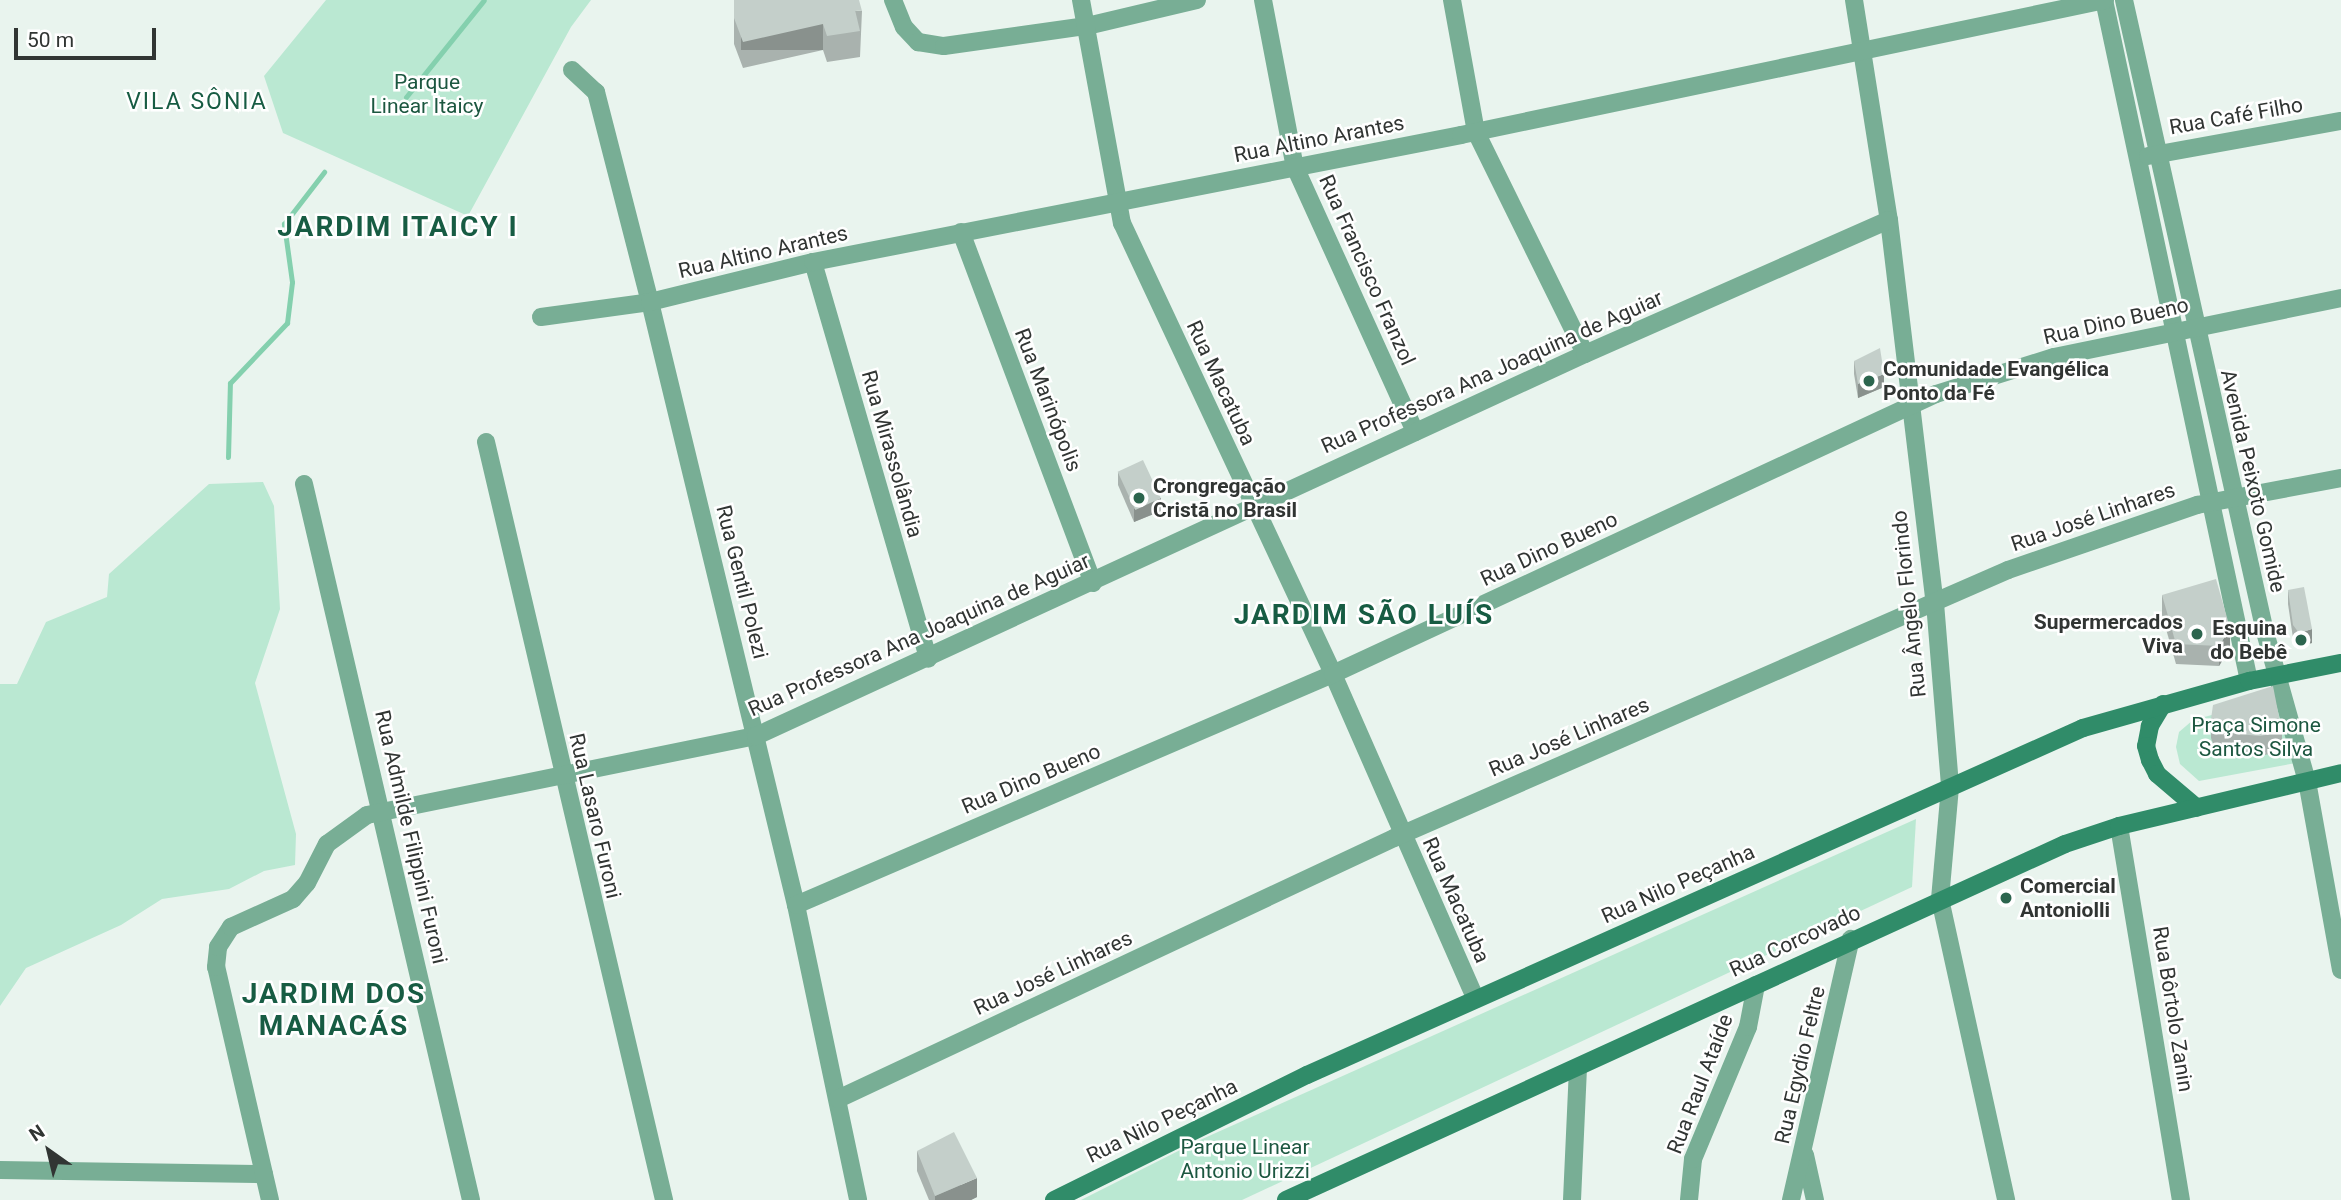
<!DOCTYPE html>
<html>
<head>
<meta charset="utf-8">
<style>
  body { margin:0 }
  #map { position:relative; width:2341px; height:1200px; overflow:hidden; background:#e9f4ee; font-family:Roboto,sans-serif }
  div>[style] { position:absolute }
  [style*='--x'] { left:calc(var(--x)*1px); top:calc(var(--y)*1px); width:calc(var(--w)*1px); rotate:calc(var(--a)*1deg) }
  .green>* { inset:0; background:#bae8d2 }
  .stream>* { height:5px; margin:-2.5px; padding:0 2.5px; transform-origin:2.5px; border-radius:2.5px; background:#84d0ae }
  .street>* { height:18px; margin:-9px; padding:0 9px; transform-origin:9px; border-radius:9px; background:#78ae95 }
  .secondary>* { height:18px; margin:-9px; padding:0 9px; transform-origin:9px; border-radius:9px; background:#308c69 }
  .wall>* { inset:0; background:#a9b2ae }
  .shaded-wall>* { inset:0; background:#89918d; transform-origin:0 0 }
  .building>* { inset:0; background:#c4cfca; transform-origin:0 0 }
  .dots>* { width:19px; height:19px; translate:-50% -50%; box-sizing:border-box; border:4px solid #fff; border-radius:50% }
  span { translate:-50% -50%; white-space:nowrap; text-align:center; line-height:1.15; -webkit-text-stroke:5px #fff; paint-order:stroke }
  .park-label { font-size:21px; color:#1c5740 }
  .street-label { font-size:21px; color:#313533 }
  .poi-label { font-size:21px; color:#313533; font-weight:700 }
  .left { translate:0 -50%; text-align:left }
  .right { translate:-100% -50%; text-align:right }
  .neighbourhood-label { font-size:23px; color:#175c43; letter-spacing:2px }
  .district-label { font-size:28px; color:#175c43; font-weight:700; letter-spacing:2px }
  .north { position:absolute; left:14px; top:1116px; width:70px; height:70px; -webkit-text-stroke:5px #fff; paint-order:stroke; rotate:326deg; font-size:19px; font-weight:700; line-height:28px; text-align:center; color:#313533 }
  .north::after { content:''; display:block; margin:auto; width:24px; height:32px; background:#313533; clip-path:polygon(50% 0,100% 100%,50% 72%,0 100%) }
  .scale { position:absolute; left:14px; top:28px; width:142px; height:32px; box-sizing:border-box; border:4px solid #313533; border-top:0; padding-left:9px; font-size:21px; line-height:24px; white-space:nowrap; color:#313533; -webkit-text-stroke:5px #fff; paint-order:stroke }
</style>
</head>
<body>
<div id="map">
  <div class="green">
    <i style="clip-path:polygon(326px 0,591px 0,571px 27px,468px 216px,283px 133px,264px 76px)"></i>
    <i style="clip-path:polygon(263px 482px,274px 506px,280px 609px,255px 683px,296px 834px,295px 865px,264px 871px,229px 889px,162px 899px,121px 925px,26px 968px,0 1006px,0 684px,17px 684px,46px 622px,107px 597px,109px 574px,209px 484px)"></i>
    <i style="clip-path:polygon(2283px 696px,2296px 763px,2199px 781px,2180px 764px,2176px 747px,2179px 732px,2193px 720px)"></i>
    <i style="clip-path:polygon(1916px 819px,1912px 887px,1242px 1200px,1081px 1200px,1200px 1140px)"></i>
  </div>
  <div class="stream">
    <i style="--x:406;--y:97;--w:124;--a:-51.2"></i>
    <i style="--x:228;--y:457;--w:74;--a:-88.5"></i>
    <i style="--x:230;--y:383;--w:83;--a:-46.5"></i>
    <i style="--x:287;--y:323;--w:41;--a:-83"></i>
    <i style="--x:292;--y:282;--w:59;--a:-97.9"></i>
    <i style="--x:284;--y:224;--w:66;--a:-52.4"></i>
  </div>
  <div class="street">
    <i style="--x:893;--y:0;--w:29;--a:68"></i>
    <i style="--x:904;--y:27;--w:21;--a:47"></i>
    <i style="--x:918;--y:42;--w:26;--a:9"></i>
    <i style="--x:944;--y:46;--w:144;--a:-8"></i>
    <i style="--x:1087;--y:26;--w:113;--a:-13.3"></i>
    <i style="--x:1081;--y:0;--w:227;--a:79.6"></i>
    <i style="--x:1122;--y:223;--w:498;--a:64.9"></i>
    <i style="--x:1333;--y:674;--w:355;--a:66.3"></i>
    <i style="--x:1263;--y:0;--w:170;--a:79.2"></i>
    <i style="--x:1295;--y:167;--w:291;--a:65.6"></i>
    <i style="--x:1452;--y:0;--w:134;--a:79.7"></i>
    <i style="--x:1476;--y:132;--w:247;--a:63.8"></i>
    <i style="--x:1854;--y:0;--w:223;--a:81"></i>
    <i style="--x:1889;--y:220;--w:386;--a:83.2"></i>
    <i style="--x:1935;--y:603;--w:185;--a:85.3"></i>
    <i style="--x:1950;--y:787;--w:112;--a:95.1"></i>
    <i style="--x:1940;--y:899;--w:308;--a:77.6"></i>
    <i style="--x:2104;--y:0;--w:696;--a:77.98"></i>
    <i style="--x:2124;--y:0;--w:648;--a:77.42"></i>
    <i style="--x:2265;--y:632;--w:155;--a:74.3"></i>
    <i style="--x:2307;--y:781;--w:192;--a:79.8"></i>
    <i style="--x:572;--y:70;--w:33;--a:43"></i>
    <i style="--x:596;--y:92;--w:217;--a:75.6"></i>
    <i style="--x:650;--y:302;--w:620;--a:76.39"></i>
    <i style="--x:796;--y:905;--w:301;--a:78.1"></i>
    <i style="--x:2148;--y:156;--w:196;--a:-10.3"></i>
    <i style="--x:961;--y:232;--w:375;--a:69.4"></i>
    <i style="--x:813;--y:262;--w:413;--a:73.8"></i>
    <i style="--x:541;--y:317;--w:110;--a:-7.8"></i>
    <i style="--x:650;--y:302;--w:168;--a:-13.8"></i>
    <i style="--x:813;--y:262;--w:660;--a:-11.09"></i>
    <i style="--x:1461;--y:135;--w:658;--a:-11.84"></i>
    <i style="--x:486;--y:442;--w:779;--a:76.78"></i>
    <i style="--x:304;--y:484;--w:735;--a:76.87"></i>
    <i style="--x:2119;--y:826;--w:379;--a:80.6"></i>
    <i style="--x:796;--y:905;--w:585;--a:-23.28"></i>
    <i style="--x:1333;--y:674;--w:665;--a:-24.91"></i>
    <i style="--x:1936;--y:394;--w:124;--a:-17.4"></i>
    <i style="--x:2054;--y:357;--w:293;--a:-11.6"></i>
    <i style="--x:838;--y:1099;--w:614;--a:-25.15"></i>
    <i style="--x:1394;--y:838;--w:670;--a:-23.58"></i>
    <i style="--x:2008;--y:570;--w:200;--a:-19"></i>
    <i style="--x:2197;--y:505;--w:147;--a:-10.6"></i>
    <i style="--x:1805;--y:1155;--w:46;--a:77.5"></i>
    <i style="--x:0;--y:1170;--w:264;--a:0.9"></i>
    <i style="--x:270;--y:1200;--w:239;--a:-103"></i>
    <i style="--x:216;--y:967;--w:20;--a:-84"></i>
    <i style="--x:218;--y:947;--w:24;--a:-57"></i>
    <i style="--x:231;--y:927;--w:68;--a:-24.3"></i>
    <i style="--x:293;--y:899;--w:21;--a:-49"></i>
    <i style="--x:307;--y:883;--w:44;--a:-62.9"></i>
    <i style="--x:327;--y:844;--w:49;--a:-35.9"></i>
    <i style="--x:367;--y:815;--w:397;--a:-11.5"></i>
    <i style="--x:756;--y:736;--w:913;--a:-24.74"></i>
    <i style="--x:1585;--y:354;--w:332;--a:-23.8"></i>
    <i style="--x:1572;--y:1200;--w:132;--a:-87.4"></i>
    <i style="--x:1689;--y:1200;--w:41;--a:-84.4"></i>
    <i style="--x:1693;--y:1159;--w:143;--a:-67.4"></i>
    <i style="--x:1748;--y:1027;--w:43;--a:-79.2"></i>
    <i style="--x:1791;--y:1200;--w:268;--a:-77.1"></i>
  </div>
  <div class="secondary">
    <i style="--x:2163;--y:704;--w:26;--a:121"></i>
    <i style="--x:2150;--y:726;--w:20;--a:101"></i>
    <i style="--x:2146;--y:746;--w:15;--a:74"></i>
    <i style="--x:2150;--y:760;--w:16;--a:63"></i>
    <i style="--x:2157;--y:774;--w:52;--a:40.4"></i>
    <i style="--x:1054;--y:1200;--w:282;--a:-26.3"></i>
    <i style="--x:1307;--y:1075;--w:850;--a:-24.09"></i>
    <i style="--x:2083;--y:728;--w:173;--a:-15.8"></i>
    <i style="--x:2249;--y:681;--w:94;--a:-11.1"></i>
    <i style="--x:1286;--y:1200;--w:856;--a:-24.56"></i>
    <i style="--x:2065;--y:844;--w:57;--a:-18.4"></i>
    <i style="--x:2119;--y:826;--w:228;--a:-13.4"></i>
  </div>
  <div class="wall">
    <i style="clip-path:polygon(734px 0,862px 11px,860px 57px,827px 62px,823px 50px,743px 68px,734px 44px)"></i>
    <i style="clip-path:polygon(1854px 361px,1884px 387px,1858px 398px,1854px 374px)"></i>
    <i style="clip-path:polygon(1118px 472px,1161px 511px,1134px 522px,1118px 485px)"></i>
    <i style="clip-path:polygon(2288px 590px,2312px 643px,2299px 646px,2293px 638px,2288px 604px)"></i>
    <i style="clip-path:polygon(2162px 595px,2230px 648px,2219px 666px,2176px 664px,2162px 615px)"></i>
    <i style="clip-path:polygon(2211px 719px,2282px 732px,2282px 751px,2260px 756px,2216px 752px,2211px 738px)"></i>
    <i style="clip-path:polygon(917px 1151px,977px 1197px,971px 1200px,929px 1200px,917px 1171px)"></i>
  </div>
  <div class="shaded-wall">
    <i style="left:823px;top:24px;width:26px;height:82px;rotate:90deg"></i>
    <i style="clip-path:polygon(1884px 374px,1884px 387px,1858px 398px,1858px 384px)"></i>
    <i style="clip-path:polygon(1161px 498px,1161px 511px,1134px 522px,1134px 509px)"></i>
    <i style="clip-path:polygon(2230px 628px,2230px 648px,2219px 666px,2219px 646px)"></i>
    <i style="clip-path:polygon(2312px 629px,2312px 643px,2299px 646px,2299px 633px)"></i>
    <i style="clip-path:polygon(977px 1178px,977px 1197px,971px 1200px,935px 1200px,935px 1196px)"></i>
  </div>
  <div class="building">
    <i style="clip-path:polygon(734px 0,859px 0,862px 11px,855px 10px,860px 31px,827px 36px,823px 24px,743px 42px,734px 18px)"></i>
    <i style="clip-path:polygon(1880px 348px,1884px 374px,1858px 384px,1854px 361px)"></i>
    <i style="left:1143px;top:460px;width:42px;height:28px;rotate:65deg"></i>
    <i style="clip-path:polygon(2216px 579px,2230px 628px,2219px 646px,2176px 644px,2162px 595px)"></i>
    <i style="clip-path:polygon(2304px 587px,2312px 629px,2299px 633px,2293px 625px,2288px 590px)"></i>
    <i style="clip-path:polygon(2273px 686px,2282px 732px,2260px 736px,2216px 732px,2211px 719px,2213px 705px)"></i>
    <i style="clip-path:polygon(954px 1132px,977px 1178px,935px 1196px,917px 1151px)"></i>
  </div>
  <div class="dots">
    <i style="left:1869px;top:381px;background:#2c654e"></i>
    <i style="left:1139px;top:498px;background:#2c654e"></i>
    <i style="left:2197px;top:634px;background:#2c654e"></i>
    <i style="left:2301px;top:640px;background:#2c654e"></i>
    <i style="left:2006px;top:898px;background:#2c654e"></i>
  </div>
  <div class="park-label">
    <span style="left:427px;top:94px">Parque<br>Linear Itaicy</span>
    <span style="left:2256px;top:737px">Praça Simone<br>Santos Silva</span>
    <span style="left:1245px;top:1159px">Parque Linear<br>Antonio Urizzi</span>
  </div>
  <div class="street-label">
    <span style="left:2236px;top:116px;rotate:-10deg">Rua Café Filho</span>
    <span style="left:1319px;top:139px;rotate:-11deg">Rua Altino Arantes</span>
    <span style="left:763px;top:252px;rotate:-13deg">Rua Altino Arantes</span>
    <span style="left:1367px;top:270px;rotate:66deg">Rua Francisco Franzol</span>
    <span style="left:2116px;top:321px;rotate:-13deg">Rua Dino Bueno</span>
    <span style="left:1492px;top:372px;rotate:-24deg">Rua Professora Ana Joaquina de Aguiar</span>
    <span style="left:1221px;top:383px;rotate:65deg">Rua Macatuba</span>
    <span style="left:1048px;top:400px;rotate:69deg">Rua Marinópolis</span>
    <span style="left:892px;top:454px;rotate:74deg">Rua Mirassolândia</span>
    <span style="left:2253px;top:481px;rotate:77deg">Avenida Peixoto Gomide</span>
    <span style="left:2093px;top:517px;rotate:-19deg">Rua José Linhares</span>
    <span style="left:1549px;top:549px;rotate:-25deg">Rua Dino Bueno</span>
    <span style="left:742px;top:582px;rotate:76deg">Rua Gentil Polezi</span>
    <span style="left:1909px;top:604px;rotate:-96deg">Rua Ângelo Florindo</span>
    <span style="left:919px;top:635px;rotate:-24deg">Rua Professora Ana Joaquina de Aguiar</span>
    <span style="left:1569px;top:737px;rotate:-23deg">Rua José Linhares</span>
    <span style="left:1031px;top:779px;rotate:-23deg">Rua Dino Bueno</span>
    <span style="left:595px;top:816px;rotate:77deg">Rua Lasaro Furoni</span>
    <span style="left:411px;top:837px;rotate:77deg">Rua Admilde Filippini Furoni</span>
    <span style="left:1678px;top:884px;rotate:-24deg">Rua Nilo Peçanha</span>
    <span style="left:1456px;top:900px;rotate:66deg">Rua Macatuba</span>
    <span style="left:1795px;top:941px;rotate:-25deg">Rua Corcovado</span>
    <span style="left:1053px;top:973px;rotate:-25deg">Rua José Linhares</span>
    <span style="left:2173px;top:1009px;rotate:81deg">Rua Bôrtolo Zanin</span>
    <span style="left:1800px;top:1065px;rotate:-77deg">Rua Egydio Feltre</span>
    <span style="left:1700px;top:1084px;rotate:-69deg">Rua Raul Ataíde</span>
    <span style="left:1162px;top:1121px;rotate:-26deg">Rua Nilo Peçanha</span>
  </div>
  <div class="poi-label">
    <span class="left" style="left:1883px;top:381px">Comunidade Evangélica<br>Ponto da Fé</span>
    <span class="left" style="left:1153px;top:498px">Crongregação<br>Cristã no Brasil</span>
    <span class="right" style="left:2183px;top:634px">Supermercados<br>Viva</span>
    <span class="right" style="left:2287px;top:640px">Esquina<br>do Bebê</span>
    <span class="left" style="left:2020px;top:898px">Comercial<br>Antoniolli</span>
  </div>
  <div class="neighbourhood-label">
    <span style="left:197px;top:102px">VILA SÔNIA</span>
  </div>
  <div class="district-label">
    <span style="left:398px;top:227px">JARDIM ITAICY I</span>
    <span style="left:1364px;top:615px">JARDIM SÃO LUÍS</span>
    <span style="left:334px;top:1010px">JARDIM DOS<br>MANACÁS</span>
  </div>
  <div class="north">N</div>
  <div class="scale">50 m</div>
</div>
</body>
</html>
